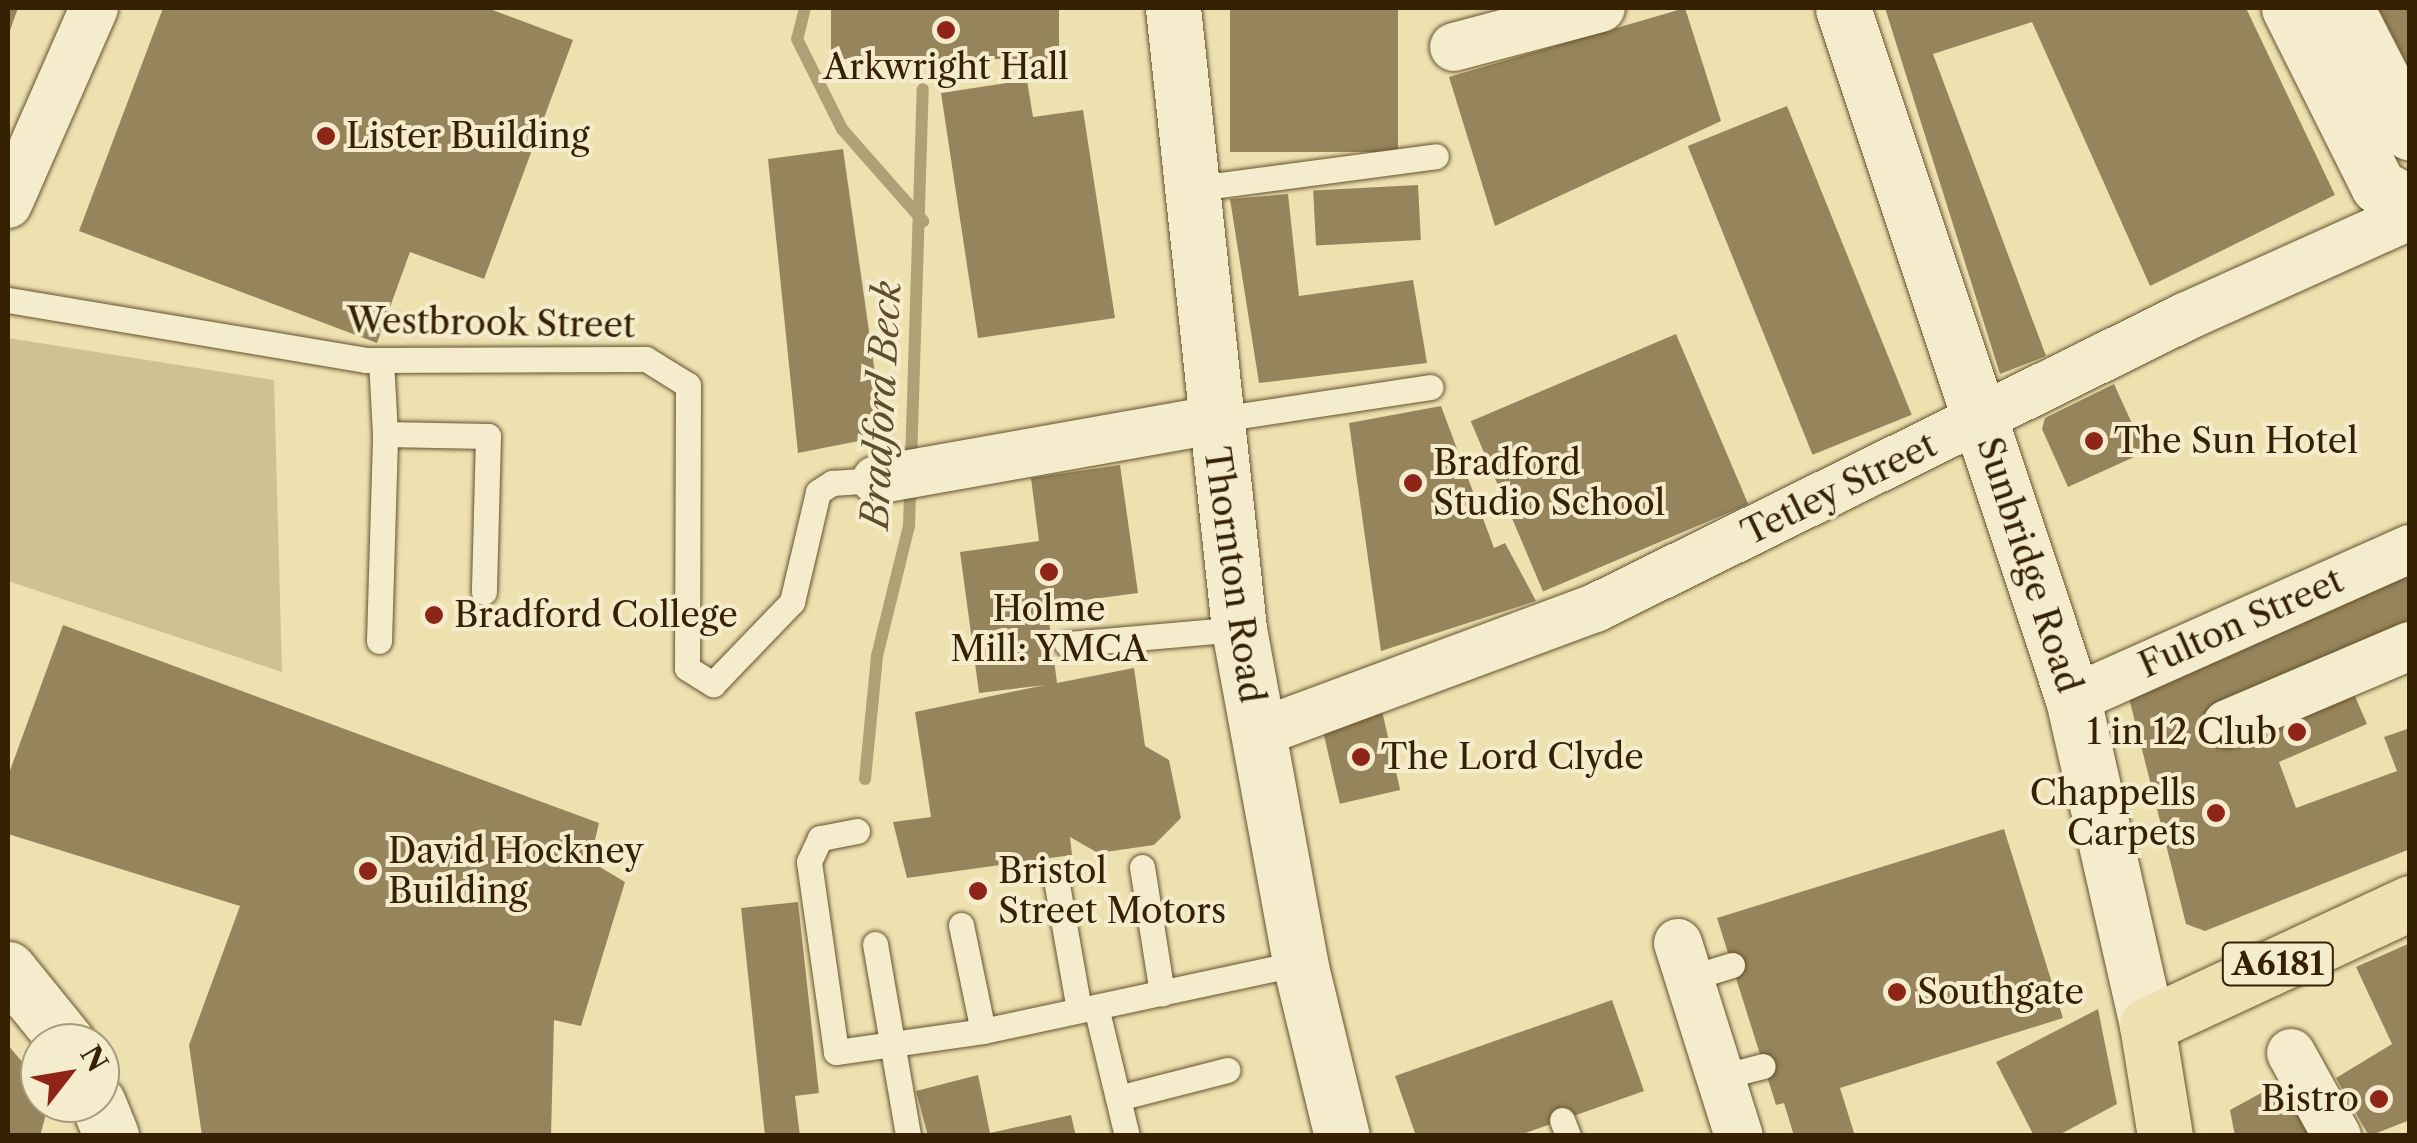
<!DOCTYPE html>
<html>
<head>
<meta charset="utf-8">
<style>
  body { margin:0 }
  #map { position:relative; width:2417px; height:1143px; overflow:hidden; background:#eee1b0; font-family:"Libre Caslon Text",serif }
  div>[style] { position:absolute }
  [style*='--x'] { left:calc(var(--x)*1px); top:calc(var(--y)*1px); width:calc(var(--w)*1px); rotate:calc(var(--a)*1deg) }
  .green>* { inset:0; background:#cfc192 }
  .stream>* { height:12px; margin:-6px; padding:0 6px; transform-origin:6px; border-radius:6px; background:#afa075 }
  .building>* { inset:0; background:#96855c; transform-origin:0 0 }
  .roads { filter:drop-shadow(0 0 2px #64522e) drop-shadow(0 0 2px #64522e) }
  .service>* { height:25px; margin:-12.5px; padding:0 12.5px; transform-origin:12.5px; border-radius:12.5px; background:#f4eccc }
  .minor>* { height:48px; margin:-24px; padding:0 24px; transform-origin:24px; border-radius:24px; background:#f4eccc }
  .tertiary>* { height:55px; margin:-27.5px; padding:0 27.5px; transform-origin:27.5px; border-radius:27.5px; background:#f4eccc }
  .secondary>* { height:55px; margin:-27.5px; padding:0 27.5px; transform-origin:27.5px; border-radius:27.5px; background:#f4eccc }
  .primary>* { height:55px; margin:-27.5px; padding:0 27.5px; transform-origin:27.5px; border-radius:27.5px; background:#eee1b0 }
  .dots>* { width:28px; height:28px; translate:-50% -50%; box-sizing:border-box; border:5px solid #f4eccc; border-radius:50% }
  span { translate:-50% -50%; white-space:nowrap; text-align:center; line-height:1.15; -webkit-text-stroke:8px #f4eccc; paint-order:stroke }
  .shield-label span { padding:2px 8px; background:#f4eccc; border:2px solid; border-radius:8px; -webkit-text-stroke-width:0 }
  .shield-label { font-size:32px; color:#362202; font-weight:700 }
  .poi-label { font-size:35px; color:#362202 }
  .left { translate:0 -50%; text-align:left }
  .right { translate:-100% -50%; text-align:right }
  .street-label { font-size:35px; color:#362202 }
  .water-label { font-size:38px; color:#604e2a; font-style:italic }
  .frame { position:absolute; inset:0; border:10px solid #362202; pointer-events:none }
  .north { position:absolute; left:20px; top:1023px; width:100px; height:100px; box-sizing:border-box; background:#f4eccc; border:2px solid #a89b7b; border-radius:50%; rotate:59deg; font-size:28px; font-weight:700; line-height:40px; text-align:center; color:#362202 }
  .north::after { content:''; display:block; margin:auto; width:35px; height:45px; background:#8f2418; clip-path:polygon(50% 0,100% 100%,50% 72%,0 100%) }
</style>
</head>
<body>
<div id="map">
  <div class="green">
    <i style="clip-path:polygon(8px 338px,274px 380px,282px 672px,8px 581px)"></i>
  </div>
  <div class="stream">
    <i style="--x:805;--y:8;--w:32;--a:104"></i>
    <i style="--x:797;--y:39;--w:101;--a:63.4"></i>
    <i style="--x:842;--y:129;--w:123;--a:48.6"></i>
    <i style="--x:865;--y:779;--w:124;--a:-84.4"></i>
    <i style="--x:877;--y:656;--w:134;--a:-76.2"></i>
    <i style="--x:909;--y:526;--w:437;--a:-88.2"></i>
  </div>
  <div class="building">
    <i style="clip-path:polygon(8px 8px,18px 8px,8px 36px)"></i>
    <i style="clip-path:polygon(163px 8px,487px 8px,573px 40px,484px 279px,410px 252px,377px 343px,79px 231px)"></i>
    <i style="left:831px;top:8px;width:228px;height:51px"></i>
    <i style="left:1230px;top:8px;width:168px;height:144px"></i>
    <i style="clip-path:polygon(1685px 8px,1721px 121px,1495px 226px,1449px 77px)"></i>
    <i style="clip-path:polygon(1885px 8px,2246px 8px,2335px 195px,2150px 286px,2032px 22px,1933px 54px,2046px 356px,2000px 374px)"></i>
    <i style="clip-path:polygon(2378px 8px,2410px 8px,2410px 70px)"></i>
    <i style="clip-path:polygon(1027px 80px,1033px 117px,1083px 110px,1115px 318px,978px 338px,941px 93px)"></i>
    <i style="left:1787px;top:106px;width:333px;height:107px;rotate:68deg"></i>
    <i style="clip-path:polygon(843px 149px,884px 436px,798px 453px,768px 159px)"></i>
    <i style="left:1418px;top:185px;width:55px;height:105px;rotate:87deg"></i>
    <i style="clip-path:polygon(1288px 194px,1299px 296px,1413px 280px,1427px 363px,1259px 383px,1230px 199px)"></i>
    <i style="left:1676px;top:334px;width:185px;height:223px;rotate:67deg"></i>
    <i style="clip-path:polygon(2114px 384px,2145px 452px,2068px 487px,2042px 429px,2045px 418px)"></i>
    <i style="clip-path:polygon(1441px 406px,1494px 548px,1505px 543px,1536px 601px,1381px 651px,1349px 423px)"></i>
    <i style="clip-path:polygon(1120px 465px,1138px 593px,1047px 605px,1057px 683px,1134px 668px,1145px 746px,1169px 760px,1181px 818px,1154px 845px,1098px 853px,1070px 837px,1072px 855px,907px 878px,893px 822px,931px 817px,915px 712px,1045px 685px,979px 693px,960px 552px,1039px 541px,1031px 478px)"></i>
    <i style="clip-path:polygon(2410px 573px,2410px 625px,2198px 719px,2210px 748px,2351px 687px,2367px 724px,2279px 762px,2296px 808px,2397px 771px,2384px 737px,2410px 728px,2410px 849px,2205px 931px,2186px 924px,2129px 698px)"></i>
    <i style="clip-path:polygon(63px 625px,599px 823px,590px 861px,625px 882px,581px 1026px,554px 1020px,551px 1136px,202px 1136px,189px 1045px,240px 906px,8px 834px,8px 776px)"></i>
    <i style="left:1382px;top:711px;width:81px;height:62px;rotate:77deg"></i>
    <i style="clip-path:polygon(2004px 829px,2063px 1018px,1840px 1088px,1855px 1136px,1794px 1136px,1784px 1103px,1776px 1105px,1717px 918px)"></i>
    <i style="clip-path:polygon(798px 902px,819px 1093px,795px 1096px,800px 1136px,765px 1136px,741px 908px)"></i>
    <i style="clip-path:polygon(2410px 943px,2410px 1120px,2369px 1136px,2336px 1078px,2392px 1044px,2356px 967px)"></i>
    <i style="clip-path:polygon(1612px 1000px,1644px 1091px,1517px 1136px,1416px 1136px,1395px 1076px)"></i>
    <i style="clip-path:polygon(2098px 1009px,2117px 1104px,2057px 1136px,2034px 1136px,1996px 1062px)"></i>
    <i style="clip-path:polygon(8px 1045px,40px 1083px,40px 1103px,49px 1103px,40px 1136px,8px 1136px)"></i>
    <i style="clip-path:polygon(978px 1075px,990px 1133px,1071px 1115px,1076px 1136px,928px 1136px,916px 1091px)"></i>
    <i style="clip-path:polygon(2285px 1080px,2316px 1136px,2235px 1136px,2230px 1110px)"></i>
  </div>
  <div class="roads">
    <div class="service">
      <i style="--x:1190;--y:189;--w:248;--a:-7.6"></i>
      <i style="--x:8;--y:300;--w:362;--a:9.5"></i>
      <i style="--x:365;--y:360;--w:281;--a:-0.2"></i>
      <i style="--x:646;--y:359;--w:49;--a:31.8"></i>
      <i style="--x:688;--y:385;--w:283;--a:90.2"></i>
      <i style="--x:687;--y:668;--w:31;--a:32"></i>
      <i style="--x:713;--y:684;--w:114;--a:-46.1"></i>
      <i style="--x:792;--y:602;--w:113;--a:-76.7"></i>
      <i style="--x:818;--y:492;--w:17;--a:-33"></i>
      <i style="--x:832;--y:483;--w:44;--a:-3.9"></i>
      <i style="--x:381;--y:360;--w:74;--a:86.9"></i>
      <i style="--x:385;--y:434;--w:103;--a:1.1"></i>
      <i style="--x:488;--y:436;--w:156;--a:91.5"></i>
      <i style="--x:1213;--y:420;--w:220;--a:-8.6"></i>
      <i style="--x:379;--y:641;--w:207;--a:-88.3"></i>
      <i style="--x:1067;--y:644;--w:173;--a:-5"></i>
      <i style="--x:857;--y:831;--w:38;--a:169"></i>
      <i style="--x:820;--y:838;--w:26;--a:115"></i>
      <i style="--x:809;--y:862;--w:192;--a:81.9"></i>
      <i style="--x:836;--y:1052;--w:148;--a:-8.1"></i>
      <i style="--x:983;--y:1031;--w:324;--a:-12.1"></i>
      <i style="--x:1142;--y:867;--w:128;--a:81"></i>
      <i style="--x:1056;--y:879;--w:133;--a:80"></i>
      <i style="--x:961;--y:925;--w:108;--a:78.3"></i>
      <i style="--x:875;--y:944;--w:195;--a:80.2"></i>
      <i style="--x:1690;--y:978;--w:44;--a:-17.2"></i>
      <i style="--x:1096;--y:1007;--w:133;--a:76.5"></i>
      <i style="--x:1721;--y:1077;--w:43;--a:-14.7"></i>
      <i style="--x:1118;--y:1098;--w:113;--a:-14.4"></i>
      <i style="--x:1562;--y:1120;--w:17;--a:69"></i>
    </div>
    <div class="minor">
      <i style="--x:1454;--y:47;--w:152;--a:-14.9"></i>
      <i style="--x:8;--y:204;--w:214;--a:-66.3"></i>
      <i style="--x:876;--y:480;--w:342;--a:-10.1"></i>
      <i style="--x:2073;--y:699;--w:369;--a:-24"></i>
      <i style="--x:2227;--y:724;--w:199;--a:-23.1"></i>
      <i style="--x:1256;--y:734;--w:362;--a:-20.4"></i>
      <i style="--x:1595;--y:608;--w:660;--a:-26.25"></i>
      <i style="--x:2187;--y:316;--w:244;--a:-24.2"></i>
      <i style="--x:1678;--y:943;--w:202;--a:72.5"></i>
      <i style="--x:2291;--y:1053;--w:95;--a:61"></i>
    </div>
    <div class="tertiary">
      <i style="--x:1843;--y:8;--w:728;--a:71.59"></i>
      <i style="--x:2073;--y:699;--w:334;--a:77.2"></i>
      <i style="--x:2289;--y:8;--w:199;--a:63.4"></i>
      <i style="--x:2378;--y:186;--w:37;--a:29"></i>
      <i style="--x:2346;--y:8;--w:140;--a:62.9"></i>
      <i style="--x:8;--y:969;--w:95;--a:51"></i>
      <i style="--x:98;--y:1103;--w:35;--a:68"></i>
    </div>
    <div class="secondary">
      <i style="--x:1173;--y:8;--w:624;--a:83.93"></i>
      <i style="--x:1239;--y:629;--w:340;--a:79.6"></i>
      <i style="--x:1300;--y:963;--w:178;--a:76.4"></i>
    </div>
    <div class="primary">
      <i style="--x:2165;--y:1136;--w:112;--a:-99.2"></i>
      <i style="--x:2147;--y:1025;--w:290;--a:-24.9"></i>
    </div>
  </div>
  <div class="dots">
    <i style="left:946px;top:30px;background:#8f2418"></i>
    <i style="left:326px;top:136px;background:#8f2418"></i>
    <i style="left:2094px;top:441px;background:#8f2418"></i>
    <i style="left:1413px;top:483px;background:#8f2418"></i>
    <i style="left:1049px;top:572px;background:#8f2418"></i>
    <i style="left:434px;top:615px;background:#8f2418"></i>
    <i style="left:2297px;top:732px;background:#8f2418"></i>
    <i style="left:1361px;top:757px;background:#8f2418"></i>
    <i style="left:2216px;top:813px;background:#8f2418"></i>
    <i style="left:368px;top:871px;background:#8f2418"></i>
    <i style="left:978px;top:891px;background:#8f2418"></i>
    <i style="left:1897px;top:992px;background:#8f2418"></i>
    <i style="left:2379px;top:1099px;background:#8f2418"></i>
  </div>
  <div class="shield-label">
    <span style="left:2278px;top:964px">A6181</span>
  </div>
  <div class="poi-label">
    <span style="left:946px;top:67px">Arkwright Hall</span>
    <span class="left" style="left:346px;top:136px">Lister Building</span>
    <span class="left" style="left:2114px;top:441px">The Sun Hotel</span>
    <span class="left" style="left:1433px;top:483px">Bradford<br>Studio School</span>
    <span style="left:1049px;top:629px">Holme<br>Mill: YMCA</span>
    <span class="left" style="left:454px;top:615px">Bradford College</span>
    <span class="right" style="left:2277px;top:732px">1 in 12 Club</span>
    <span class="left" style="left:1381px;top:757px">The Lord Clyde</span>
    <span class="right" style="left:2196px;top:813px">Chappells<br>Carpets</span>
    <span class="left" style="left:388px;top:871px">David Hockney<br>Building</span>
    <span class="left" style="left:998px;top:891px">Bristol<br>Street Motors</span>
    <span class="left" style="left:1917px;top:992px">Southgate</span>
    <span class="right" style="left:2359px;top:1099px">Bistro</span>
  </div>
  <div class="street-label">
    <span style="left:491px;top:323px;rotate:1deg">Westbrook Street</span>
    <span style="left:1839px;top:489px;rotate:-26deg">Tetley Street</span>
    <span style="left:2029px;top:565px;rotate:72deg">Sunbridge Road</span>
    <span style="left:1234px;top:575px;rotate:82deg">Thornton Road</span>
    <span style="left:2241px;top:623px;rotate:-24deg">Fulton Street</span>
  </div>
  <div class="water-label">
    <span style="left:881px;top:405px;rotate:-87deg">Bradford Beck</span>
  </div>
  <div class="frame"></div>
  <div class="north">N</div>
</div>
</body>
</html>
